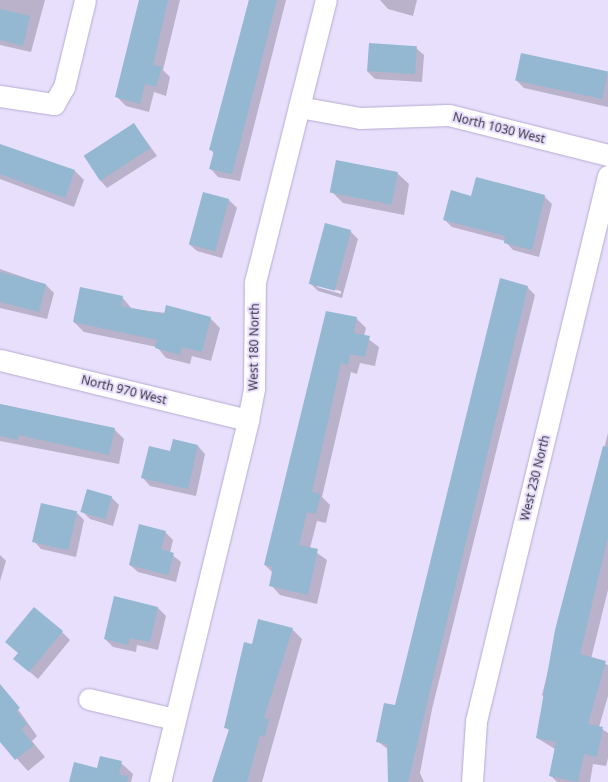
<!DOCTYPE html>
<html>
<head>
<meta charset="utf-8">
<style>
  body { margin:0 }
  #map { position:relative; width:608px; height:782px; overflow:hidden; background:#e8dffd; font-family:"Noto Sans",sans-serif }
  div>[style] { position:absolute }
  [style*='--x'] { left:calc(var(--x)*1px); top:calc(var(--y)*1px); width:calc(var(--w)*1px); rotate:calc(var(--a)*1deg) }
  .shadow>* { inset:0; background:#0003 }
  .building>* { inset:0; background:#94b8d1; transform-origin:0 0 }
  .roads { filter:drop-shadow(0 0 1px #b6abcf) drop-shadow(0 0 1px #b6abcf) }
  .street>* { height:21px; margin:-10.5px; padding:0 10.5px; transform-origin:10.5px; border-radius:10.5px; background:#fff }
  span { translate:-50% -50%; white-space:nowrap; text-align:center; line-height:1.15; -webkit-text-stroke:4px #e8dffd; paint-order:stroke }
  .street-label { font-size:12px; color:#363140 }
</style>
</head>
<body>
<div id="map">
  <div class="shadow">
    <i style="clip-path:polygon(0 0,45px 0,31px 52px,0 45px)"></i>
    <i style="clip-path:polygon(141px 0,180px 0,163px 70px,170px 77px,166px 96px,154px 92px,149px 112px,126px 106px,116px 96px)"></i>
    <i style="clip-path:polygon(249px 0,286px 0,240px 181px,218px 177px,211px 169px,214px 154px,211px 150px)"></i>
    <i style="clip-path:polygon(380px 0,417px 0,413px 16px,388px 9px)"></i>
    <i style="clip-path:polygon(416px 48px,424px 55px,422px 82px,375px 79px,367px 71px)"></i>
    <i style="clip-path:polygon(608px 74px,608px 107px,524px 88px,516px 80px)"></i>
    <i style="clip-path:polygon(134px 124px,157px 156px,107px 188px,100px 180px)"></i>
    <i style="clip-path:polygon(0 147px,75px 171px,84px 180px,74px 207px,0 179px)"></i>
    <i style="clip-path:polygon(397px 173px,409px 184px,404px 215px,343px 203px,332px 192px)"></i>
    <i style="clip-path:polygon(204px 193px,229px 200px,237px 208px,222px 258px,197px 251px,189px 244px)"></i>
    <i style="clip-path:polygon(544px 196px,552px 204px,539px 257px,513px 250px,505px 241px,452px 227px,445px 220px,472px 197px)"></i>
    <i style="clip-path:polygon(evenodd,350px 231px,358px 239px,342px 298px,318px 291px,310px 283px,350px 231px,317px 285px,341px 291px,341px 294px,317px 287px,317px 285px)"></i>
    <i style="clip-path:polygon(0 269px,46px 285px,54px 293px,47px 319px,0 308px)"></i>
    <i style="clip-path:polygon(527px 287px,535px 295px,432px 709px,420px 773px,424px 782px,389px 782px,389px 750px,377px 741px,396px 706px)"></i>
    <i style="clip-path:polygon(122px 297px,132px 309px,210px 318px,220px 328px,211px 361px,192px 356px,190px 364px,166px 358px,157px 347px,84px 332px,74px 322px)"></i>
    <i style="clip-path:polygon(356px 318px,366px 328px,364px 336px,379px 347px,375px 366px,360px 363px,357px 374px,351px 372px,322px 497px,330px 505px,326px 523px,317px 521px,310px 548px,327px 560px,317px 604px,280px 595px,271px 585px,273px 573px,265px 565px)"></i>
    <i style="clip-path:polygon(0 404px,114px 429px,124px 439px,119px 464px,0 441px)"></i>
    <i style="clip-path:polygon(608px 433px,608px 590px,591px 659px,608px 665px,608px 696px,599px 727px,608px 733px,608px 758px,606px 766px,593px 764px,590px 782px,557px 782px,550px 775px,555px 749px,537px 738px,546px 699px,542px 695px)"></i>
    <i style="clip-path:polygon(198px 446px,205px 454px,196px 496px,150px 486px,143px 478px,171px 452px)"></i>
    <i style="clip-path:polygon(111px 497px,119px 505px,113px 526px,90px 519px,82px 511px)"></i>
    <i style="clip-path:polygon(76px 512px,84px 520px,76px 557px,41px 549px,34px 541px)"></i>
    <i style="clip-path:polygon(165px 532px,173px 540px,170px 553px,181px 562px,176px 582px,138px 572px,130px 565px)"></i>
    <i style="clip-path:polygon(0 555px,6px 561px,0 581px)"></i>
    <i style="clip-path:polygon(115px 598px,158px 608px,166px 616px,158px 650px,137px 645px,136px 652px,113px 647px,105px 639px)"></i>
    <i style="clip-path:polygon(292px 629px,302px 639px,262px 782px,215px 782px,230px 731px,225px 727px,253px 645px)"></i>
    <i style="clip-path:polygon(62px 632px,70px 640px,38px 679px,23px 666px)"></i>
    <i style="clip-path:polygon(5px 691px,37px 736px,32px 741px,45px 757px,28px 771px,0 740px,0 695px)"></i>
    <i style="clip-path:polygon(121px 763px,133px 774px,131px 782px,70px 782px)"></i>
  </div>
  <div class="building">
    <i style="clip-path:polygon(139px 0,168px 0,153px 65px,162px 67px,156px 87px,145px 84px,140px 104px,115px 97px)"></i>
    <i style="clip-path:polygon(249px 0,277px 0,232px 174px,209px 169px,214px 151px,209px 150px)"></i>
    <i style="clip-path:polygon(0 9px,30px 16px,23px 46px,0 40px)"></i>
    <i style="left:369px;top:43px;width:48px;height:28px;rotate:4deg"></i>
    <i style="left:521px;top:53px;width:89px;height:28px;rotate:12deg"></i>
    <i style="left:134px;top:123px;width:30px;height:60px;rotate:57deg"></i>
    <i style="clip-path:polygon(0 144px,75px 170px,65px 198px,0 174px)"></i>
    <i style="left:336px;top:160px;width:63px;height:33px;rotate:11deg"></i>
    <i style="clip-path:polygon(476px 177px,545px 195px,532px 250px,504px 243px,505px 236px,443px 220px,451px 190px,471px 196px)"></i>
    <i style="left:203px;top:192px;width:27px;height:54px;rotate:15deg"></i>
    <i style="left:325px;top:223px;width:27px;height:63px;rotate:15deg"></i>
    <i style="clip-path:polygon(0 272px,46px 284px,39px 312px,0 302px)"></i>
    <i style="clip-path:polygon(500px 278px,528px 286px,408px 782px,388px 782px,387px 744px,376px 742px,384px 703px,395px 705px)"></i>
    <i style="clip-path:polygon(80px 287px,123px 296px,121px 306px,164px 314px,166px 305px,211px 317px,202px 352px,182px 347px,180px 355px,155px 348px,157px 340px,73px 322px)"></i>
    <i style="clip-path:polygon(326px 311px,357px 317px,354px 333px,370px 336px,365px 357px,350px 354px,348px 365px,341px 363px,312px 492px,321px 494px,316px 514px,307px 512px,299px 545px,318px 549px,308px 595px,269px 586px,273px 567px,264px 565px)"></i>
    <i style="clip-path:polygon(0 404px,115px 428px,109px 455px,19px 435px,18px 440px,0 436px)"></i>
    <i style="clip-path:polygon(173px 439px,198px 445px,188px 489px,141px 478px,149px 446px,170px 451px)"></i>
    <i style="clip-path:polygon(603px 446px,608px 447px,608px 537px,580px 654px,606px 661px,588px 724px,603px 727px,597px 757px,584px 754px,578px 782px,549px 776px,556px 742px,536px 738px,555px 630px)"></i>
    <i style="left:87px;top:489px;width:26px;height:24px;rotate:16deg"></i>
    <i style="left:41px;top:503px;width:37px;height:40px;rotate:13deg"></i>
    <i style="clip-path:polygon(139px 524px,166px 531px,161px 549px,174px 553px,168px 575px,129px 565px)"></i>
    <i style="clip-path:polygon(114px 596px,158px 607px,150px 642px,130px 638px,128px 645px,104px 639px)"></i>
    <i style="clip-path:polygon(34px 607px,63px 631px,29px 672px,13px 659px,18px 653px,5px 642px)"></i>
    <i style="clip-path:polygon(258px 619px,293px 628px,264px 718px,269px 719px,265px 737px,260px 735px,247px 782px,212px 782px,229px 729px,224px 728px,244px 642px,252px 644px)"></i>
    <i style="clip-path:polygon(0 684px,20px 708px,16px 711px,27px 724px,21px 729px,34px 745px,15px 760px,0 742px)"></i>
    <i style="clip-path:polygon(100px 756px,122px 761px,119px 774px,128px 776px,127px 782px,69px 782px,74px 762px,97px 768px)"></i>
  </div>
  <div class="roads">
    <div class="street">
      <i style="--x:0;--y:96;--w:55;--a:8.4"></i>
      <i style="--x:54;--y:104;--w:20;--a:-60"></i>
      <i style="--x:64;--y:87;--w:89;--a:-76.4"></i>
      <i style="--x:299;--y:107;--w:62;--a:10.2"></i>
      <i style="--x:360;--y:118;--w:89;--a:-1.9"></i>
      <i style="--x:449;--y:115;--w:164;--a:14.1"></i>
      <i style="--x:0;--y:360;--w:255;--a:13.6"></i>
      <i style="--x:89;--y:699;--w:87;--a:13.2"></i>
      <i style="--x:160;--y:782;--w:373;--a:-76.3"></i>
      <i style="--x:248;--y:420;--w:33;--a:-79"></i>
      <i style="--x:254;--y:388;--w:106;--a:-89.5"></i>
      <i style="--x:255;--y:282;--w:291;--a:-75.9"></i>
      <i style="--x:472;--y:782;--w:61;--a:-86.2"></i>
      <i style="--x:476;--y:721;--w:561;--a:-76.39"></i>
    </div>
  </div>
  <div class="street-label">
    <span style="left:499px;top:128px;rotate:14deg">North 1030 West</span>
    <span style="left:254px;top:347px;rotate:-89deg">West 180 North</span>
    <span style="left:124px;top:390px;rotate:14deg">North 970 West</span>
    <span style="left:535px;top:478px;rotate:-76deg">West 230 North</span>
  </div>
</div>
</body>
</html>
